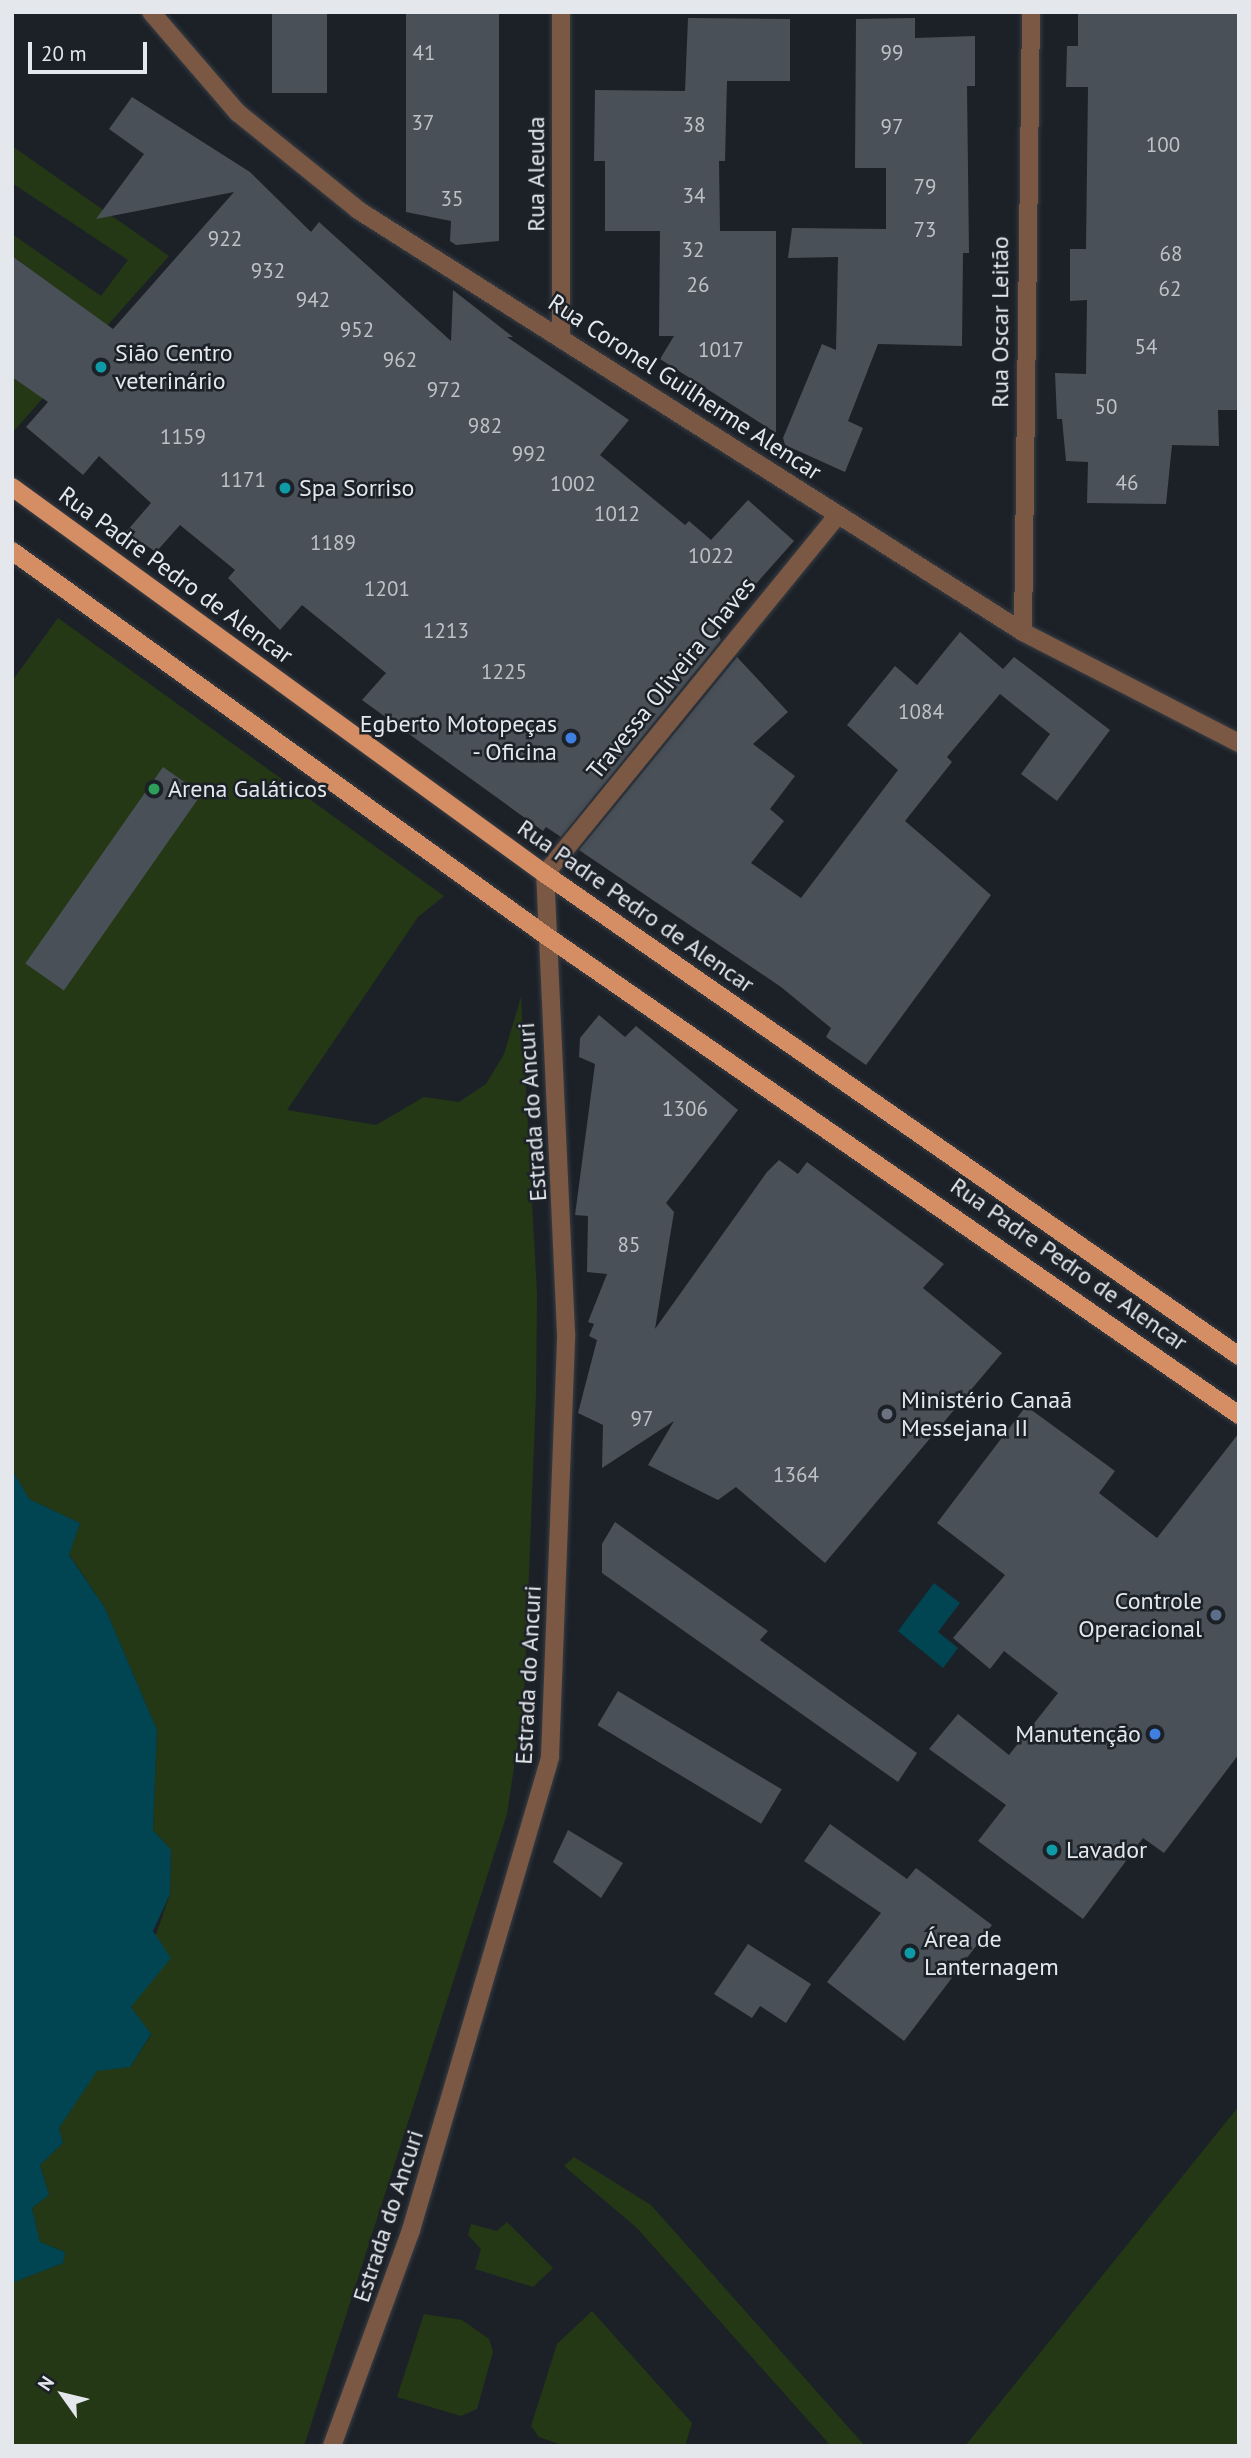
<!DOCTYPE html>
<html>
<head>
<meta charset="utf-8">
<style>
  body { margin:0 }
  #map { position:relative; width:1251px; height:2458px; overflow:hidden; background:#1c2128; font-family:"PT Sans",sans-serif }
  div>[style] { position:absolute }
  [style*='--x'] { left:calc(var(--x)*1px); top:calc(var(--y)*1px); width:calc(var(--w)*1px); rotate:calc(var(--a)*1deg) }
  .green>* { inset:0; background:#243815 }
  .water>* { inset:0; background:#024552 }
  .building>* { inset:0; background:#4a5058; transform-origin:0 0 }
  .roads { filter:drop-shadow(0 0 2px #383d44) drop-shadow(0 0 2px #383d44) }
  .minor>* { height:18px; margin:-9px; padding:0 9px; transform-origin:9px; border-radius:9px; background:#7b5844 }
  .primary>* { height:18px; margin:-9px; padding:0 9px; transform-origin:9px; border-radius:9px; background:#d58d63 }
  .dots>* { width:19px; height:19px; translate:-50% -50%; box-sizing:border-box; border:4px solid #1c2128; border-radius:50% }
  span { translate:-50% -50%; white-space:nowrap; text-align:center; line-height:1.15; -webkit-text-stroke:5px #1c2128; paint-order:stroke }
  .number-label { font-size:21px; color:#bec2c8 }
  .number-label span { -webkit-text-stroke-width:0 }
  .street-label { font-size:24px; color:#e4e8ed }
  .poi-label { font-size:24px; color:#e4e8ed }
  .left { translate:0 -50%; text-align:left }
  .right { translate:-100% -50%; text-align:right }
  .frame { position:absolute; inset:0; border:14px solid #e4e8ed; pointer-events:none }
  .north { position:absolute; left:28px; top:2360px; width:70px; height:70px; -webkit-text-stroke:5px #1c2128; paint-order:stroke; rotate:304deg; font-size:19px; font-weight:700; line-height:28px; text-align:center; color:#e4e8ed }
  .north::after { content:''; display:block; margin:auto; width:24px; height:32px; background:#e4e8ed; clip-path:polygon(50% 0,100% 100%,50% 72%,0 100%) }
  .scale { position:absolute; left:28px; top:42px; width:119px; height:32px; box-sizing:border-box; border:4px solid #e4e8ed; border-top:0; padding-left:9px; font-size:21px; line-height:24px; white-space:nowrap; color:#e4e8ed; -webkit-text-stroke:5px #1c2128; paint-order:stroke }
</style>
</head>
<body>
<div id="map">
  <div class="green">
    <i style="clip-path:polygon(12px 146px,169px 256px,12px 433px,12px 342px,89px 312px,12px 256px,12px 234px,101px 296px,128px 260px,12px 183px)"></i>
    <i style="clip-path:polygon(58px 618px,444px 896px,418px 917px,287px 1110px,376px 1125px,424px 1097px,459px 1102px,486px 1084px,504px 1054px,521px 997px,537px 1294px,536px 1393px,524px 1701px,507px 1814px,304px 2446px,12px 2446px,12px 2283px,63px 2263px,65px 2252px,40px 2242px,32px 2208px,49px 2195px,40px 2165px,63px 2143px,59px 2128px,97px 2070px,130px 2067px,151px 2035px,131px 2007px,170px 1894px,171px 1850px,153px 1830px,157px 1730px,105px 1608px,69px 1554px,80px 1523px,29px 1499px,12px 1469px,12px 681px)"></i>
    <i style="clip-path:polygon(1239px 2106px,1239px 2446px,964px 2446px,965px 2446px)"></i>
    <i style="clip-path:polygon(574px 2157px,651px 2205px,865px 2446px,831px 2446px,637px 2228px,564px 2166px)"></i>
    <i style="clip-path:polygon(507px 2222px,553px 2268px,533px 2287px,475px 2269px,481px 2249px,468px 2235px,471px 2224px,497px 2231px)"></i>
    <i style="clip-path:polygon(592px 2311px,692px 2423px,685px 2446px,565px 2446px,539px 2437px,531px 2426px,557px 2344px)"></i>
    <i style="clip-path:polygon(424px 2314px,462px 2320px,489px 2339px,493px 2352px,477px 2409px,461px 2416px,397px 2397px)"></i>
  </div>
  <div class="water">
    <i style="clip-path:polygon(12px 1469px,29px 1499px,80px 1523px,69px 1555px,105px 1608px,157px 1730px,153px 1830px,171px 1850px,170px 1894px,153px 1931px,171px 1958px,131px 2007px,151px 2034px,130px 2067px,97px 2071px,59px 2128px,63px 2143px,40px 2165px,49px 2195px,32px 2208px,40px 2242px,65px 2252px,63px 2263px,12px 2283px)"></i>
    <i style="clip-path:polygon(934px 1583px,960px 1603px,938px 1632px,958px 1648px,943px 1668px,898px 1631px)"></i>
  </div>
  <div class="building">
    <i style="left:272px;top:12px;width:55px;height:81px"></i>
    <i style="clip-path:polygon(406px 12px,499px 12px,499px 241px,456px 245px,450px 241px,451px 221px,406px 212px)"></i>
    <i style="clip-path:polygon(1078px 12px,1239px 12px,1239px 410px,1218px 410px,1219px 446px,1172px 445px,1166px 504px,1087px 503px,1088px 462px,1066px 461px,1062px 419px,1057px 419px,1055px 373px,1086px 374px,1087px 300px,1070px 301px,1070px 249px,1086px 249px,1088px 87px,1066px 87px,1067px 46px,1078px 46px)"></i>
    <i style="clip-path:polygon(688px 18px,790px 19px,790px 81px,727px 81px,725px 161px,719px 161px,720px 231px,776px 231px,776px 433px,660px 359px,674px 336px,659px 336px,660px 231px,605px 231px,605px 161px,594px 161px,595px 90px,685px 91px)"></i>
    <i style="clip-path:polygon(915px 18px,915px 38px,975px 36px,975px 86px,967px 86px,969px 253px,963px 253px,962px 346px,878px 344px,848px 421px,863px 428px,845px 472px,785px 445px,783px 438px,822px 344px,836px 350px,838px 257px,788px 258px,792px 228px,886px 229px,886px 168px,855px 168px,856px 19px)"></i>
    <i style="clip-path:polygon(132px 97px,250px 172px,311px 232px,319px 222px,451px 341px,453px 290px,513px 337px,507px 337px,629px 420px,600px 455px,685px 525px,689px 521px,711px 540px,748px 500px,794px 541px,716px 629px,721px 640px,561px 837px,546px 827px,543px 831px,362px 700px,386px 673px,302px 605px,280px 630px,228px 578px,235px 570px,180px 525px,156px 552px,126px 532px,151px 503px,99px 456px,83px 475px,26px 427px,48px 402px,12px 377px,12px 256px,113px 329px,234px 192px,96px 219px,144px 154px,109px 129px)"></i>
    <i style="clip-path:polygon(960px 632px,1003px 669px,1014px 657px,1110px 730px,1057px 801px,1021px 774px,1050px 734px,1000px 694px,947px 757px,952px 762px,905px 821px,991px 895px,866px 1065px,826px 1037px,831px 1028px,781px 987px,579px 850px,737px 657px,788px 712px,753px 744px,795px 776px,770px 809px,784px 821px,751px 863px,801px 898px,898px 770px,847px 725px,895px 666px,917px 685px)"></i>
    <i style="left:163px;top:767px;width:47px;height:240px;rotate:35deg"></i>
    <i style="clip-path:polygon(599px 1015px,625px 1037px,636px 1026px,738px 1110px,666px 1203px,674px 1212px,655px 1329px,767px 1172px,779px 1160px,798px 1174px,807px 1162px,944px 1264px,923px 1288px,1002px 1353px,825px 1563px,736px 1487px,718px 1500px,648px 1465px,674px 1421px,602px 1468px,603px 1425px,578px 1413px,597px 1340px,589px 1336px,594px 1324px,588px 1322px,607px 1274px,587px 1272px,588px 1216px,575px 1215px,595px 1064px,579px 1057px,580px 1038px)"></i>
    <i style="clip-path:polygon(1026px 1406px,1115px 1471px,1099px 1493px,1157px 1538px,1239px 1433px,1239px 1754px,1164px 1853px,1143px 1838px,1083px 1919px,978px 1841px,1006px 1805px,929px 1749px,958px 1714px,1009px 1755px,1058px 1693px,1004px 1651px,990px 1669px,953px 1638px,1005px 1575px,937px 1523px)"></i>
    <i style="clip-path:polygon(615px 1522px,768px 1631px,760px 1640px,917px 1753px,898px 1782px,602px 1573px,602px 1544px)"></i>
    <i style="left:618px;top:1691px;width:191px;height:40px;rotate:31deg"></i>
    <i style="clip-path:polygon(830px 1824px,907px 1879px,916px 1868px,992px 1925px,904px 2041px,827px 1982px,881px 1913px,804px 1861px)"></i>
    <i style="clip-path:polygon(568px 1830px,623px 1863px,601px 1898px,553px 1862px)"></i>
    <i style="clip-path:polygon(748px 1944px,811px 1984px,786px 2023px,760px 2006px,752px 2018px,714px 1994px)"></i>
  </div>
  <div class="roads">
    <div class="minor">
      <i style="--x:151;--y:12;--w:133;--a:49.3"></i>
      <i style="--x:238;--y:113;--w:154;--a:38.9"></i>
      <i style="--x:358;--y:210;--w:788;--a:32.4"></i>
      <i style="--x:1023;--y:632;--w:243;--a:27.2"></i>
      <i style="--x:561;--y:335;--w:323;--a:-90"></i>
      <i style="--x:1023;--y:632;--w:620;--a:-89.26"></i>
      <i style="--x:332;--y:2446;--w:230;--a:-69.9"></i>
      <i style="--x:411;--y:2230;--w:493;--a:-73.6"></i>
      <i style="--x:550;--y:1757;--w:424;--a:-87.8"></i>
      <i style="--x:566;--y:1333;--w:459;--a:-92.6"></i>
      <i style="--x:545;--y:874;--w:463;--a:-50.8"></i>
    </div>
    <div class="primary">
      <i style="--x:12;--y:487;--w:659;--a:35.98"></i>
      <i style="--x:545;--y:874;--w:845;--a:34.78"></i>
      <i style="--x:12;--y:551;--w:657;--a:35.77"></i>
      <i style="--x:545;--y:935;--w:844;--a:34.67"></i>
    </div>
  </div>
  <div class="dots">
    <i style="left:101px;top:367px;background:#0f9aa8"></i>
    <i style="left:285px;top:488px;background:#0f9aa8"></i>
    <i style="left:571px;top:738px;background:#3f7fe0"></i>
    <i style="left:154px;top:789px;background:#2e9e5b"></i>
    <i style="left:887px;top:1414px;background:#6b7280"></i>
    <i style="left:1216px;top:1615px;background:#5c6f8a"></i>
    <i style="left:1155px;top:1734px;background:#3f7fe0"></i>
    <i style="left:1052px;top:1850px;background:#0f9aa8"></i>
    <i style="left:910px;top:1953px;background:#0f9aa8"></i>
  </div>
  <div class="number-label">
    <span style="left:424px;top:53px">41</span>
    <span style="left:892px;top:53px">99</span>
    <span style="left:423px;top:123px">37</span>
    <span style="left:694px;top:125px">38</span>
    <span style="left:892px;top:127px">97</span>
    <span style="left:1163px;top:145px">100</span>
    <span style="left:925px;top:187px">79</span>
    <span style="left:694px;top:196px">34</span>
    <span style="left:452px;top:199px">35</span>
    <span style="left:925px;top:230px">73</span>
    <span style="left:225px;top:239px">922</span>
    <span style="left:693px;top:250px">32</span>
    <span style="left:1171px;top:254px">68</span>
    <span style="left:268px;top:271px">932</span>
    <span style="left:698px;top:285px">26</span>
    <span style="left:1170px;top:289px">62</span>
    <span style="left:313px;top:300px">942</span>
    <span style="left:357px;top:330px">952</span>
    <span style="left:1146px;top:347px">54</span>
    <span style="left:721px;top:350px">1017</span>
    <span style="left:400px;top:360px">962</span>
    <span style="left:444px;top:390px">972</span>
    <span style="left:1106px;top:407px">50</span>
    <span style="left:485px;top:426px">982</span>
    <span style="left:183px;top:437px">1159</span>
    <span style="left:529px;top:454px">992</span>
    <span style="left:243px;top:480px">1171</span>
    <span style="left:1127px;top:483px">46</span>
    <span style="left:573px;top:484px">1002</span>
    <span style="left:617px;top:514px">1012</span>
    <span style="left:333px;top:543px">1189</span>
    <span style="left:711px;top:556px">1022</span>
    <span style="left:387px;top:589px">1201</span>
    <span style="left:446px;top:631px">1213</span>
    <span style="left:504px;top:672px">1225</span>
    <span style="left:921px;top:712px">1084</span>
    <span style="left:685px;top:1109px">1306</span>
    <span style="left:629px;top:1245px">85</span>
    <span style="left:642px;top:1419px">97</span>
    <span style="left:796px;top:1475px">1364</span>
  </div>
  <div class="street-label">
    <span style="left:536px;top:174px;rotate:-90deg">Rua Aleuda</span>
    <span style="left:1000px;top:322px;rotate:-90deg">Rua Oscar Leitão</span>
    <span style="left:685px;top:387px;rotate:33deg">Rua Coronel Guilherme Alencar</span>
    <span style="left:176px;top:575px;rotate:36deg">Rua Padre Pedro de Alencar</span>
    <span style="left:671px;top:678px;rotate:-51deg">Travessa Oliveira Chaves</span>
    <span style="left:636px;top:906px;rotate:35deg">Rua Padre Pedro de Alencar</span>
    <span style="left:532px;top:1112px;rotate:-94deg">Estrada do Ancuri</span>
    <span style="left:1069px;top:1264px;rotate:35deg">Rua Padre Pedro de Alencar</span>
    <span style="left:528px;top:1675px;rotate:-87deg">Estrada do Ancuri</span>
    <span style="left:388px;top:2216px;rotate:-72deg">Estrada do Ancuri</span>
  </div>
  <div class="poi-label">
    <span class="left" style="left:115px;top:367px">Sião Centro<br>veterinário</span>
    <span class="left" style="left:299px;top:488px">Spa Sorriso</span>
    <span class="right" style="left:557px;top:738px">Egberto Motopeças<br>- Oficina</span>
    <span class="left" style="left:168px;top:789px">Arena Galáticos</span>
    <span class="left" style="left:901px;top:1414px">Ministério Canaã<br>Messejana II</span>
    <span class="right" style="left:1202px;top:1615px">Controle<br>Operacional</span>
    <span class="right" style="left:1141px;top:1734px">Manutenção</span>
    <span class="left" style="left:1066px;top:1850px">Lavador</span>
    <span class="left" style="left:924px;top:1953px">Área de<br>Lanternagem</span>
  </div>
  <div class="frame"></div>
  <div class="north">N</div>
  <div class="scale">20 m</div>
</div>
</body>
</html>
